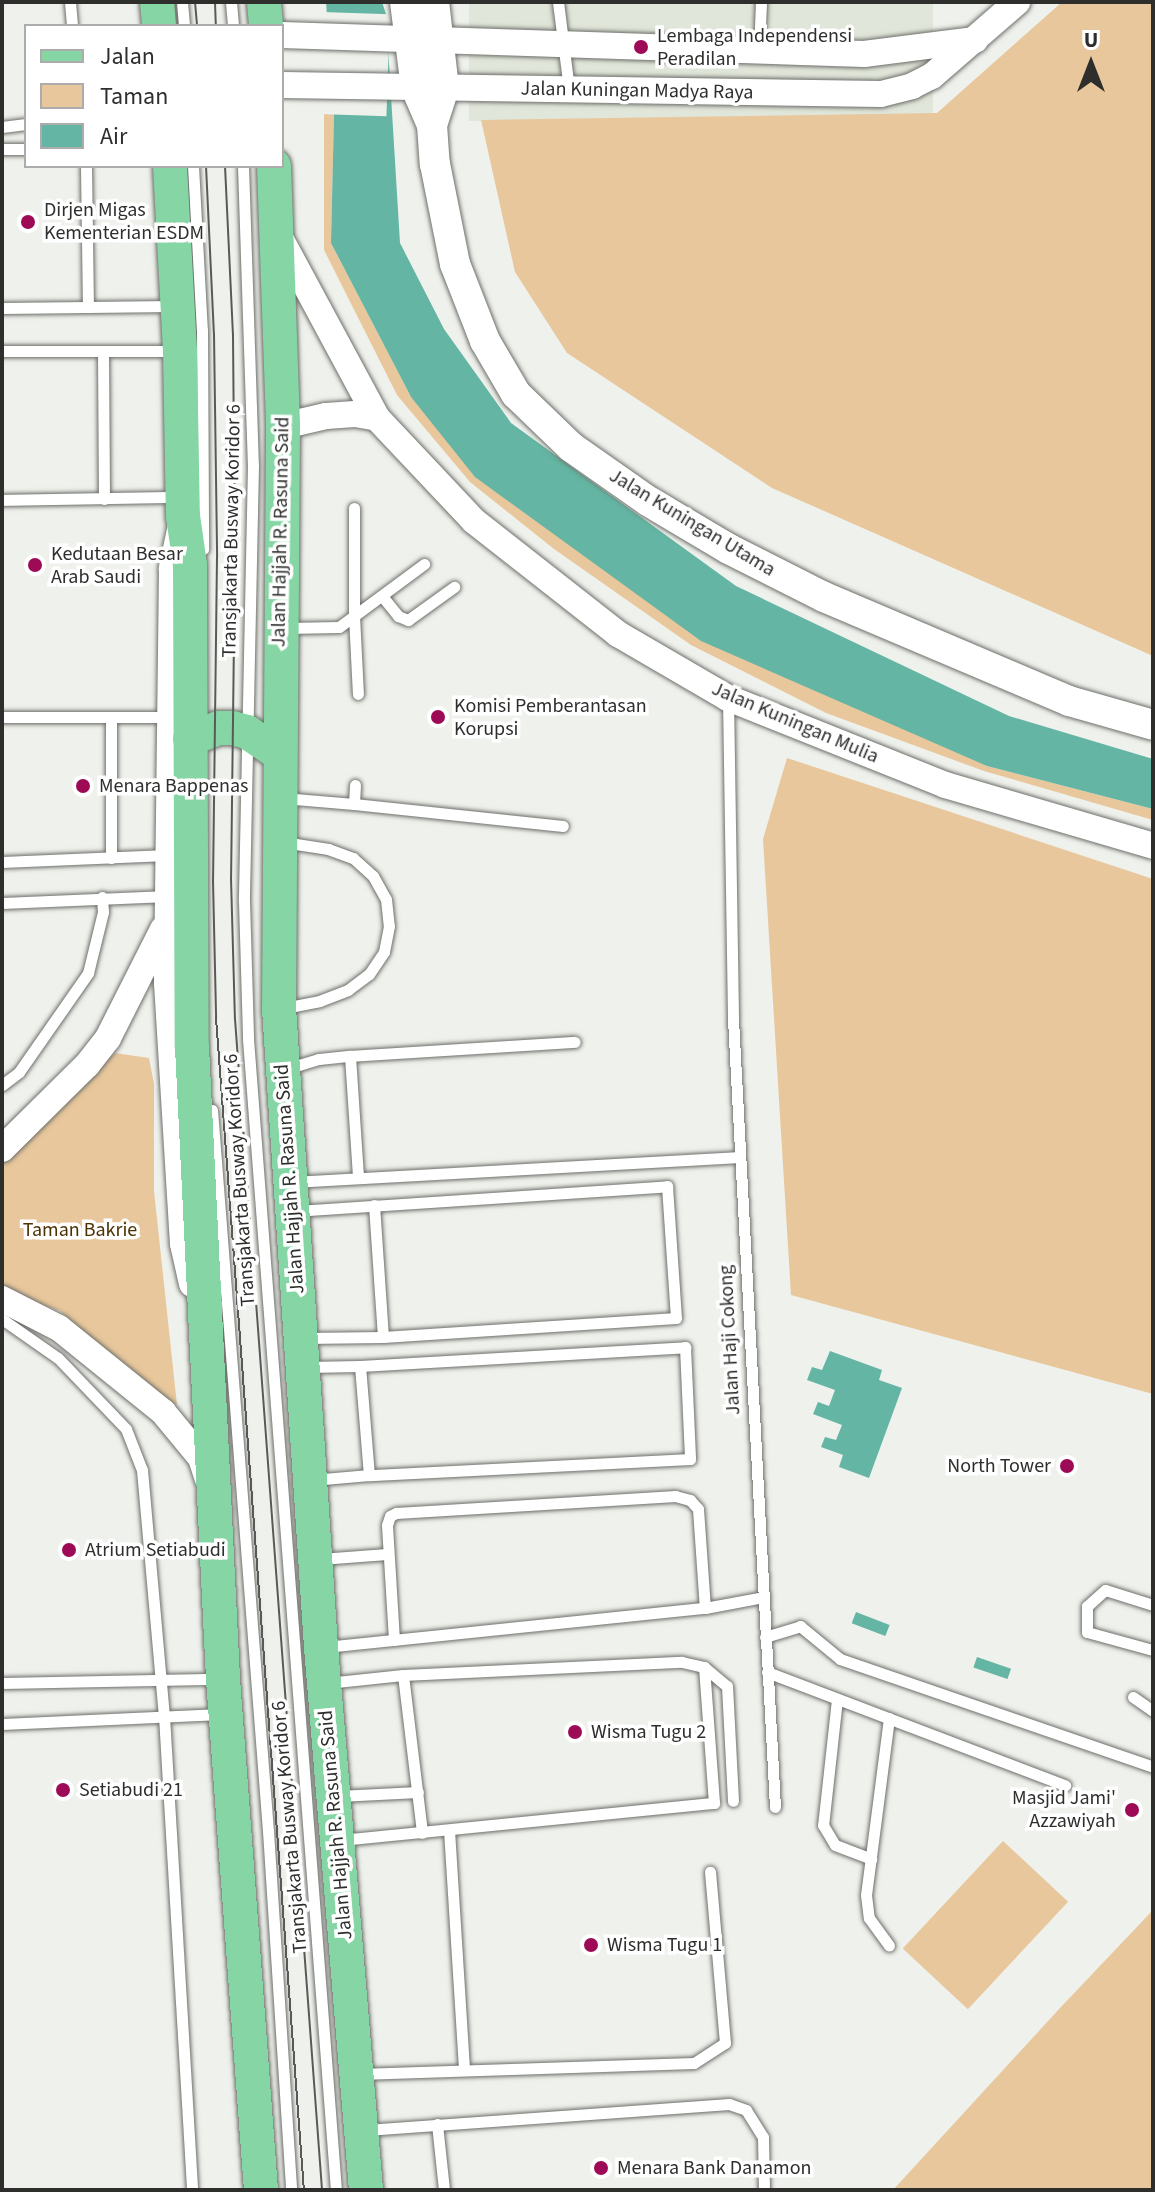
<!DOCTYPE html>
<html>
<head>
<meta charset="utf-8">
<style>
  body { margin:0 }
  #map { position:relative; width:1155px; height:2192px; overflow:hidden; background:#eff1ec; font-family:"Source Sans 3",sans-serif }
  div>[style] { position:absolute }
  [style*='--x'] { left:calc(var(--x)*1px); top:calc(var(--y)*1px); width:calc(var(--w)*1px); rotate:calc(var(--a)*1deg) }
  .built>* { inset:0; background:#e1e6da; transform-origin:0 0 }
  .green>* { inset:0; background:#e8c79c; transform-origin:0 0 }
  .water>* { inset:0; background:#64b5a3; transform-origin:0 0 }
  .pier>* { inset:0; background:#eff1ec; transform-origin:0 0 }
  .roads { filter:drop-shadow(0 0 2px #6d6f6a) drop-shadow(0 0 2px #6d6f6a) }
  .service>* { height:11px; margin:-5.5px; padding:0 5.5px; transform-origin:5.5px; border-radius:5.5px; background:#fff }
  .tertiary>* { height:26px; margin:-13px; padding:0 13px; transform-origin:13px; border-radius:13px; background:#fff }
  .secondary>* { height:30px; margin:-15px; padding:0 15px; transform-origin:15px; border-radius:15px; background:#fff }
  .primary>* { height:34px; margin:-17px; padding:0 17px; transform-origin:17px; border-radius:17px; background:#86d5a4 }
  .tram>* { height:2px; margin:-1px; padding:0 1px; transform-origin:1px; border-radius:1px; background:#595a57 }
  .dots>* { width:22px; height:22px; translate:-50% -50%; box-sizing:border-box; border:4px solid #fff; border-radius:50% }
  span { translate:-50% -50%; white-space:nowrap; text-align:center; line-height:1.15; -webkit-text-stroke:7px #fff; paint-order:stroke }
  .poi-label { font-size:20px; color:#2e2f2d }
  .left { translate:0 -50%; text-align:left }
  .right { translate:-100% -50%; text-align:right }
  .street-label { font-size:20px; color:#2e2f2d }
  .park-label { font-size:20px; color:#4c3103 }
  .frame { position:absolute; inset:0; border:4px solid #2e2f2d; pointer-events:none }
  .legend { position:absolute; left:24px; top:24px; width:260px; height:144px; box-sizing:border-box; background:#fff; border:2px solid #abacab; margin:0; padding:10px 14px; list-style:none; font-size:24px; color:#2e2f2d }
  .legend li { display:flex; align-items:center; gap:16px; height:40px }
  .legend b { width:40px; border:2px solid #abacab }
  .north { position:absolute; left:1051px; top:24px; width:80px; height:80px; -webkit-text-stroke:6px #fff; paint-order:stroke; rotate:0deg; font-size:22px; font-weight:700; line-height:32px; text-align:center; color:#2e2f2d }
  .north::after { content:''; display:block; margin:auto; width:28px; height:36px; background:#2e2f2d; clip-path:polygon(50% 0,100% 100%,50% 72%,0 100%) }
</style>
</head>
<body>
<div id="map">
  <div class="built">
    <i style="left:469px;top:2px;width:464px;height:119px"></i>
  </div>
  <div class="green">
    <i style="clip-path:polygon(1062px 2px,1153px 2px,1153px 656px,772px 488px,567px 353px,515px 272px,481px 120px,937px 113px)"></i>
    <i style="clip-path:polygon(324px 114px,334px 114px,331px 243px,411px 397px,987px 766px,1153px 809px,1153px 820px,984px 771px,826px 713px,691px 645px,554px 549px,470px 482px,397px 395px,324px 250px)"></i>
    <i style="clip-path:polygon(787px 758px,1153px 879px,1153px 1394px,791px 1295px,763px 839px)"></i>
    <i style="clip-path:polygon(115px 1053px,149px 1058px,154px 1084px,154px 1191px,177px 1405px,130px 1373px,60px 1311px,2px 1290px,2px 1147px)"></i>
    <i style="left:1003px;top:1841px;width:89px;height:147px;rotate:43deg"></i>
    <i style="clip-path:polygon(1153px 1910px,1153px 2190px,893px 2190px,1060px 2008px)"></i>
  </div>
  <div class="water">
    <i style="clip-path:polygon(326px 2px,382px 2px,386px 14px,400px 243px,444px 329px,511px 423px,736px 586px,1009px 716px,1153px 759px,1153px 809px,987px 766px,701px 641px,475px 477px,411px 397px,331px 243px,334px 114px)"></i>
    <i style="clip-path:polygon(830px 1351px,882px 1370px,879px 1380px,902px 1388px,869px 1478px,839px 1467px,843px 1455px,821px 1447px,825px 1437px,836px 1440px,842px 1425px,813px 1414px,818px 1402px,829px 1406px,835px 1390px,807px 1380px,812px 1367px,822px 1370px)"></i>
    <i style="left:856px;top:1612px;width:36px;height:12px;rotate:21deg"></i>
    <i style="left:977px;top:1657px;width:36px;height:11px;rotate:19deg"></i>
  </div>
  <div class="pier">
    <i style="left:322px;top:12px;width:68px;height:102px;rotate:2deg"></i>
  </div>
  <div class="roads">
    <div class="service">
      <i style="--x:70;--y:2;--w:24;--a:85"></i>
      <i style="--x:182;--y:2;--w:24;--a:85"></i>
      <i style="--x:231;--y:2;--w:24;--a:85"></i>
      <i style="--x:558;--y:2;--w:88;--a:82.8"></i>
      <i style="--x:759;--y:50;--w:48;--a:-87.6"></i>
      <i style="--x:2;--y:127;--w:24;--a:-7"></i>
      <i style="--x:2;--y:149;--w:24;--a:0"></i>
      <i style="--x:86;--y:166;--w:141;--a:89.2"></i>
      <i style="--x:193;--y:166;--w:164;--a:86.9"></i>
      <i style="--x:202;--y:330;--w:219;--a:89.7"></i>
      <i style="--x:243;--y:166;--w:299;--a:88.1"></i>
      <i style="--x:253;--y:465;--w:436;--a:91.2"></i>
      <i style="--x:244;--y:901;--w:138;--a:88.3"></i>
      <i style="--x:248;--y:1039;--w:1154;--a:85.63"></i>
      <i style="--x:2;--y:308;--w:171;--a:-0.7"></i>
      <i style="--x:2;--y:351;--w:173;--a:0"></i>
      <i style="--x:103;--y:352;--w:147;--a:89.6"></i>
      <i style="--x:2;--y:500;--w:175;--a:-1"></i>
      <i style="--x:354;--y:508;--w:108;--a:90"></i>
      <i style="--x:354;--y:616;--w:78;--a:87.1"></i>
      <i style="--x:382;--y:596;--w:26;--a:51"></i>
      <i style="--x:398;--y:616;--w:11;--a:22"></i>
      <i style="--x:408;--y:620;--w:57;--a:-35.7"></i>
      <i style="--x:286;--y:628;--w:53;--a:-1.1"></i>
      <i style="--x:339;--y:627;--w:106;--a:-36.5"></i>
      <i style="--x:728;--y:698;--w:321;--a:89.1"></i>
      <i style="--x:733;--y:1019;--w:789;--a:86.95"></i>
      <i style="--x:2;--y:717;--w:109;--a:0"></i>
      <i style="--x:283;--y:798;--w:71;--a:4.8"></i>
      <i style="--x:354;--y:804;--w:19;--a:-87"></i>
      <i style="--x:354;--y:804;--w:210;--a:6"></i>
      <i style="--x:283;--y:842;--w:46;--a:8.8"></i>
      <i style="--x:328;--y:849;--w:27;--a:20"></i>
      <i style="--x:353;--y:858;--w:27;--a:42"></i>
      <i style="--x:373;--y:876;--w:26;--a:61"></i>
      <i style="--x:386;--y:899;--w:27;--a:84"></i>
      <i style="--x:389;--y:926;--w:26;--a:101"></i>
      <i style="--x:384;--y:952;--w:27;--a:124"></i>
      <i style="--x:369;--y:974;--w:26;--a:143"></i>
      <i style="--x:348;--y:990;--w:30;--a:159"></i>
      <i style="--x:320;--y:1001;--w:38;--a:169"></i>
      <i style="--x:111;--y:858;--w:141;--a:-90"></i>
      <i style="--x:111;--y:717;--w:58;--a:0"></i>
      <i style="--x:2;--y:862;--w:165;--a:-2.4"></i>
      <i style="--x:2;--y:903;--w:166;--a:-2.4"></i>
      <i style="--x:350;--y:1056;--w:122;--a:86.2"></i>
      <i style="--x:286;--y:1069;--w:34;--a:-17"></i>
      <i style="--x:319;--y:1059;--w:31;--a:-6"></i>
      <i style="--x:350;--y:1056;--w:225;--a:-3.6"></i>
      <i style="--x:2;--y:1085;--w:21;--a:-37"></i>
      <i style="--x:19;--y:1072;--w:121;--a:-55.1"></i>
      <i style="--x:88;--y:973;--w:63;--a:-76.2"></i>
      <i style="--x:103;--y:912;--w:15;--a:-94"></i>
      <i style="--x:212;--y:1110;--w:723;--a:85.56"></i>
      <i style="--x:268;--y:1831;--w:360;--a:86.3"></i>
      <i style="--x:293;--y:1182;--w:447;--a:-3.2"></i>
      <i style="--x:374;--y:1205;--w:132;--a:86.1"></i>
      <i style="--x:295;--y:1211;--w:373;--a:-3.8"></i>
      <i style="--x:667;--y:1186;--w:132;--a:86.1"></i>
      <i style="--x:676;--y:1318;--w:294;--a:176.3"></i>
      <i style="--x:383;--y:1337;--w:78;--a:179.3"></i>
      <i style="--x:2;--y:1319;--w:68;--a:34.9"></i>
      <i style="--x:58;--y:1358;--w:98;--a:46.2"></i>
      <i style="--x:126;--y:1429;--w:44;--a:68.7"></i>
      <i style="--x:142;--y:1470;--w:247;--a:84.9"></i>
      <i style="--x:164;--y:1716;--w:475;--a:86.6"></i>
      <i style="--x:360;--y:1366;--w:326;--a:-3.3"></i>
      <i style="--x:685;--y:1347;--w:112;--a:87.4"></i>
      <i style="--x:690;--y:1459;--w:321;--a:177.1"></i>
      <i style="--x:307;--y:1367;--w:53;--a:-1.1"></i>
      <i style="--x:360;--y:1366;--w:109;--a:85.3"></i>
      <i style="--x:369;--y:1475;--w:57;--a:175"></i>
      <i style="--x:320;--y:1559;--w:67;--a:-4.3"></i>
      <i style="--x:1153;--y:1605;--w:50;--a:-162.6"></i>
      <i style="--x:1105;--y:1590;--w:24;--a:138"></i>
      <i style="--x:1087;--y:1606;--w:26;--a:90"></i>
      <i style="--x:1087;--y:1632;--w:68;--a:15.3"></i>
      <i style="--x:765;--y:1637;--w:37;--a:-17"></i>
      <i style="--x:800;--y:1626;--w:52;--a:39.5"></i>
      <i style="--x:840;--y:1659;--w:331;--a:19"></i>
      <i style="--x:394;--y:1640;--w:115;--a:-93.5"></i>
      <i style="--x:387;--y:1525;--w:9;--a:-72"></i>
      <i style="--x:390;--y:1516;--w:7;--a:-27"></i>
      <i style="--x:396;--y:1513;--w:280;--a:-3.5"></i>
      <i style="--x:675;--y:1496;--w:16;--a:15"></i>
      <i style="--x:690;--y:1500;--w:12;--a:48"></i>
      <i style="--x:698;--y:1509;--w:99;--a:86"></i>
      <i style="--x:325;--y:1647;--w:382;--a:-5.9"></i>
      <i style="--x:705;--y:1608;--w:59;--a:-10.7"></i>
      <i style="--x:767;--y:1672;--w:319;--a:20.8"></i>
      <i style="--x:403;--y:1675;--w:279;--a:-2.7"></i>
      <i style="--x:682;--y:1662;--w:23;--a:13"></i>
      <i style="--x:704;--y:1667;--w:30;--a:40"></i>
      <i style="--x:727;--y:1686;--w:115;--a:87"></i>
      <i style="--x:2;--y:1683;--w:217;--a:-1.1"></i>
      <i style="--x:327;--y:1683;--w:76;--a:-6"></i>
      <i style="--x:403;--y:1675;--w:159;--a:83.1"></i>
      <i style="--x:1133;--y:1697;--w:24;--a:35"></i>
      <i style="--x:837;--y:1699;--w:127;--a:96.3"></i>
      <i style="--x:823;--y:1825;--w:23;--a:59"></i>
      <i style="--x:835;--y:1845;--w:39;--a:21"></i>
      <i style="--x:889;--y:1718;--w:178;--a:97.4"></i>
      <i style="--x:866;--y:1895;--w:23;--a:83"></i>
      <i style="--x:869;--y:1918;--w:34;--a:54"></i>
      <i style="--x:2;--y:1724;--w:219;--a:-2.6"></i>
      <i style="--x:338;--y:1796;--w:80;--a:-2.9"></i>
      <i style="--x:449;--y:1830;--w:240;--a:86.4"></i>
      <i style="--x:341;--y:1840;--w:375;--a:-5.7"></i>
      <i style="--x:714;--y:1803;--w:136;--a:-94.2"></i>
      <i style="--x:359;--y:2074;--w:335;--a:-1.9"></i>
      <i style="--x:694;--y:2063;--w:37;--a:-33"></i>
      <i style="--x:725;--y:2043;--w:172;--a:-95"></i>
      <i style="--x:437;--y:2124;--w:66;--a:83.9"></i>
      <i style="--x:366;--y:2130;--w:364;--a:-4.1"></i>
      <i style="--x:729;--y:2104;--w:18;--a:19"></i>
      <i style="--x:746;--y:2110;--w:32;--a:58"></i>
      <i style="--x:763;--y:2137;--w:53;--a:88.9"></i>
    </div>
    <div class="tertiary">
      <i style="--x:282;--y:35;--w:582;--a:1.87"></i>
      <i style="--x:864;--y:54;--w:112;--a:-7.2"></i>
      <i style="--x:282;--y:85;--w:599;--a:0.86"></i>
      <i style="--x:881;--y:94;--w:32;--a:-14"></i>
      <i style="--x:912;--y:86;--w:22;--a:-27"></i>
      <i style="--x:932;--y:76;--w:113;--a:-41"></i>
      <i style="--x:278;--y:234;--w:209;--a:61.7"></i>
      <i style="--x:377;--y:418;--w:141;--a:46.7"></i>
      <i style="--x:474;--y:521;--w:183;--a:38.1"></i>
      <i style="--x:618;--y:634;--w:127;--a:30.2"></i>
      <i style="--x:728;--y:698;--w:234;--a:21.8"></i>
      <i style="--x:945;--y:785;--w:217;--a:16.3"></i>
      <i style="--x:283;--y:426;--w:44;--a:-13.1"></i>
      <i style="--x:326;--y:416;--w:29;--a:-4"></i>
      <i style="--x:355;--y:414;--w:22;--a:10"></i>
      <i style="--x:180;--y:530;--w:40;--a:102"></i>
      <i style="--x:172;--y:569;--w:414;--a:90.7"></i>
      <i style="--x:167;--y:983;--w:261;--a:86.5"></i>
      <i style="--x:183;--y:1244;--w:41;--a:77.3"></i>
      <i style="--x:2;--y:1149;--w:120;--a:-44.7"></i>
      <i style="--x:87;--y:1065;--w:34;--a:-52"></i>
      <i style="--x:108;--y:1038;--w:122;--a:-63.2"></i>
      <i style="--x:2;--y:1299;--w:64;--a:27"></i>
      <i style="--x:59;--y:1328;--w:134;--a:38.9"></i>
      <i style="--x:163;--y:1412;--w:60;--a:50.4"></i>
      <i style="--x:201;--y:1458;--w:22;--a:72"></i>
    </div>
    <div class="secondary">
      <i style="--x:405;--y:2;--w:87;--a:82.7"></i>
      <i style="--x:416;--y:88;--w:40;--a:66.6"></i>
      <i style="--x:432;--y:125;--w:39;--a:86"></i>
      <i style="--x:435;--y:164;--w:102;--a:78.7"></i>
      <i style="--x:455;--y:264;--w:83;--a:68.7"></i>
      <i style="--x:485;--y:341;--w:61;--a:59.7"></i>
      <i style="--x:516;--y:394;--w:76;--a:43.9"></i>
      <i style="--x:571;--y:447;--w:94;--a:35"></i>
      <i style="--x:648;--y:501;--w:94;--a:30.7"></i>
      <i style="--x:729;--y:549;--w:106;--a:26.8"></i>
      <i style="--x:824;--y:597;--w:266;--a:23"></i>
      <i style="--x:1069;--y:701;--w:87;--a:15.9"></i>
      <i style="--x:432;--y:125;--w:39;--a:-72"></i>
      <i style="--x:444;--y:88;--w:87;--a:-96.6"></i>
    </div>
    <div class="primary">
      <i style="--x:157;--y:2;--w:24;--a:85"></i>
      <i style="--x:264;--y:2;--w:24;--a:85"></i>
      <i style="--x:170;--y:166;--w:185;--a:86.9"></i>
      <i style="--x:180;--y:351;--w:165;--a:89"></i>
      <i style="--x:183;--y:516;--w:49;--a:81.9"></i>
      <i style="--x:190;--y:565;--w:482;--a:89.8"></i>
      <i style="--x:192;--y:1047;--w:633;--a:87.19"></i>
      <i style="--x:223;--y:1679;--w:512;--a:85.75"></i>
      <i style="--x:274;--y:166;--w:260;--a:88"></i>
      <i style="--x:283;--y:426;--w:582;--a:90.39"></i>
      <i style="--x:279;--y:1008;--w:640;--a:86.24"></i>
      <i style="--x:321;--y:1647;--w:545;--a:85.26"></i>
      <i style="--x:190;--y:739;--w:31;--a:-21"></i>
      <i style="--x:219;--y:728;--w:13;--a:0"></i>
      <i style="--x:232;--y:728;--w:16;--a:15"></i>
      <i style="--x:247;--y:732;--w:37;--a:34"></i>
    </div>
  </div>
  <div class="tram">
    <i style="--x:195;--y:2;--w:24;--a:85"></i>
    <i style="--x:215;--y:2;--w:24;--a:88"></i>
    <i style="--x:206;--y:166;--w:168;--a:87.3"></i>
    <i style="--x:214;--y:334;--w:223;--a:89.2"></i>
    <i style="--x:217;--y:557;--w:324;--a:90.7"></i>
    <i style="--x:213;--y:881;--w:137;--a:88.7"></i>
    <i style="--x:216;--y:1018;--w:1175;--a:85.71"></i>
    <i style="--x:225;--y:166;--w:169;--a:87.3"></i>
    <i style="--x:233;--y:335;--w:222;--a:89.5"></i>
    <i style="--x:235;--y:557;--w:321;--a:90.7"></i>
    <i style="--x:231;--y:878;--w:141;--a:88.4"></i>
    <i style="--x:235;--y:1019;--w:1174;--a:85.75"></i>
  </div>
  <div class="dots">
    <i style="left:641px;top:47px;background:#9d0b57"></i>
    <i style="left:28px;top:222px;background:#9d0b57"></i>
    <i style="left:35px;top:565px;background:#9d0b57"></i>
    <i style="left:438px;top:717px;background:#9d0b57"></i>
    <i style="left:83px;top:786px;background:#9d0b57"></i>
    <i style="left:1067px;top:1466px;background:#9d0b57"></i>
    <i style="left:69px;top:1550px;background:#9d0b57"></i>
    <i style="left:575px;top:1732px;background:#9d0b57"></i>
    <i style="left:63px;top:1790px;background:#9d0b57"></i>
    <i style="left:1132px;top:1810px;background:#9d0b57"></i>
    <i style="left:591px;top:1945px;background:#9d0b57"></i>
    <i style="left:601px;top:2168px;background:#9d0b57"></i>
  </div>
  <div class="poi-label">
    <span class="left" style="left:657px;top:48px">Lembaga Independensi<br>Peradilan</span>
    <span class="left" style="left:44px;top:222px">Dirjen Migas<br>Kementerian ESDM</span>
    <span class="left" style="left:51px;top:566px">Kedutaan Besar<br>Arab Saudi</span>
    <span class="left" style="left:454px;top:718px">Komisi Pemberantasan<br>Korupsi</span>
    <span class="left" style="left:99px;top:786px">Menara Bappenas</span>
    <span class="right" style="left:1051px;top:1466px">North Tower</span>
    <span class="left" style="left:85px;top:1550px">Atrium Setiabudi</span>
    <span class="left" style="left:591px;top:1732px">Wisma Tugu 2</span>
    <span class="left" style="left:79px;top:1790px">Setiabudi 21</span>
    <span class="right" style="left:1116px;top:1810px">Masjid Jami'<br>Azzawiyah</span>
    <span class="left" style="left:607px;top:1945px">Wisma Tugu 1</span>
    <span class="left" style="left:617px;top:2168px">Menara Bank Danamon</span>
  </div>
  <div class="street-label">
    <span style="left:637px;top:91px;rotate:1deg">Jalan Kuningan Madya Raya</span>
    <span style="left:692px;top:523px;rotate:31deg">Jalan Kuningan Utama</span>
    <span style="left:232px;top:531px;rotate:-89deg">Transjakarta Busway Koridor 6</span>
    <span style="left:281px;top:532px;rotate:-89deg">Jalan Hajjah R. Rasuna Said</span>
    <span style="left:795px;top:723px;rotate:23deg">Jalan Kuningan Mulia</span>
    <span style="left:290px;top:1179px;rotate:-94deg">Jalan Hajjah R. Rasuna Said</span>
    <span style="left:240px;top:1180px;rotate:-94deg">Transjakarta Busway Koridor 6</span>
    <span style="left:730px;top:1340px;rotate:-93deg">Jalan Haji Cokong</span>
    <span style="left:336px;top:1825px;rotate:-95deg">Jalan Hajjah R. Rasuna Said</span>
    <span style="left:290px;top:1827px;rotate:-95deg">Transjakarta Busway Koridor 6</span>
  </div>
  <div class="park-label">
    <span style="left:80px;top:1230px">Taman Bakrie</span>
  </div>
  <div class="frame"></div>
  <ul class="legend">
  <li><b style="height:10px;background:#86d5a4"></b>Jalan</li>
  <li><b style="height:22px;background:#e8c79c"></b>Taman</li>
  <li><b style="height:22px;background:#64b5a3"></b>Air</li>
  </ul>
  <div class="north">U</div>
</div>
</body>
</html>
